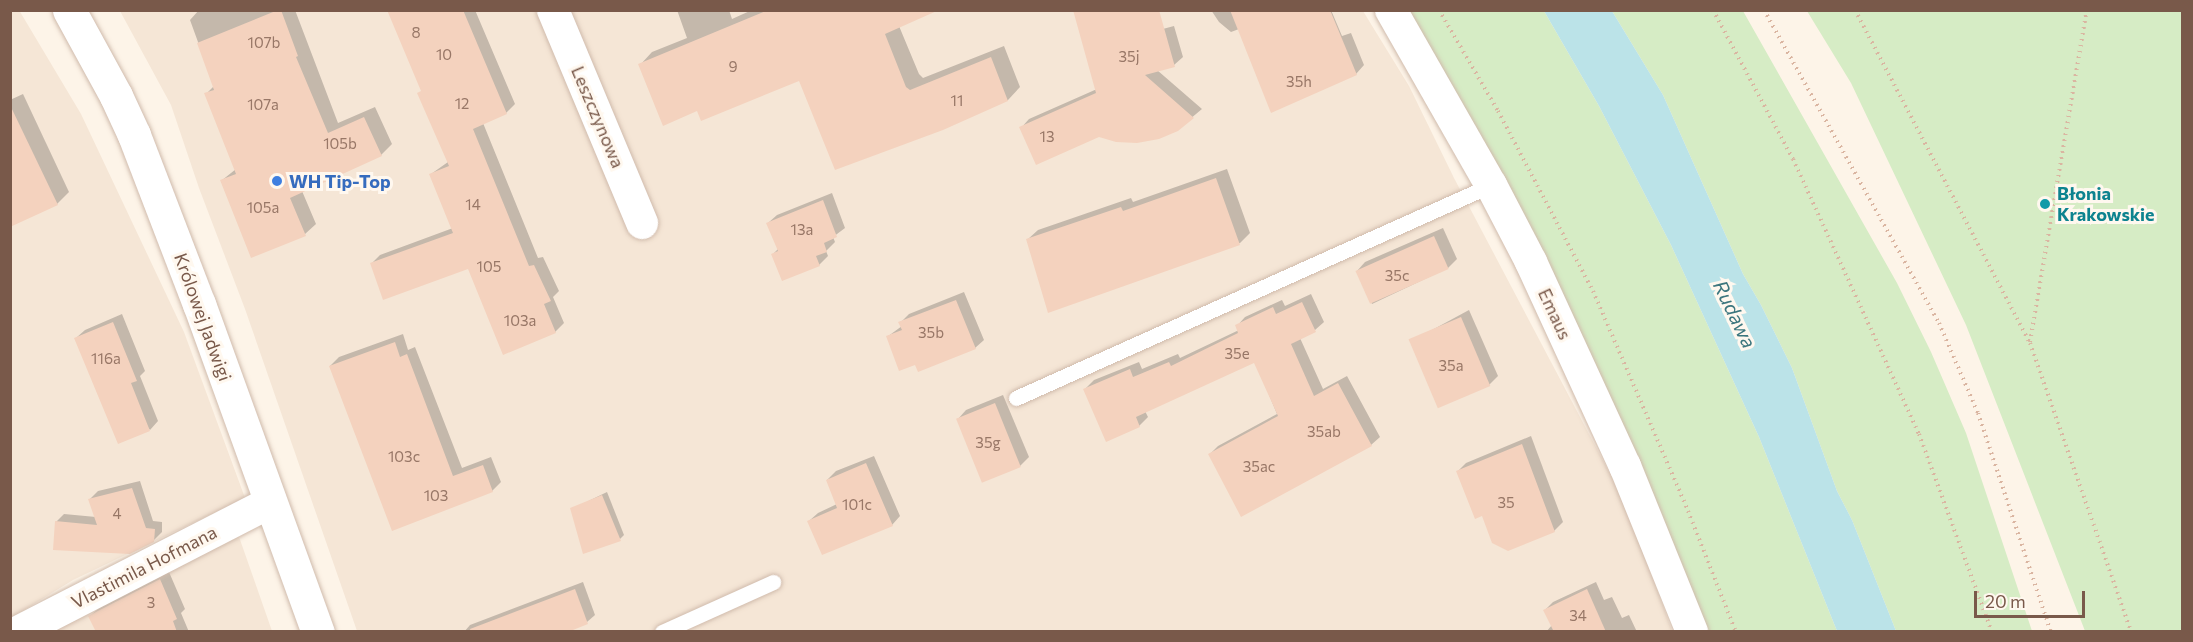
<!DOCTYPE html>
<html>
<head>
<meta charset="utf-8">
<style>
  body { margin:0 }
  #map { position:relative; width:2193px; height:642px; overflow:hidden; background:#fdf4e8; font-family:Commissioner,sans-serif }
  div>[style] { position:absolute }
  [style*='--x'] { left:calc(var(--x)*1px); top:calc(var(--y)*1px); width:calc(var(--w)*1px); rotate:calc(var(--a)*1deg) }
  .residential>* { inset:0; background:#f5e6d6 }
  .green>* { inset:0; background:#d6ecc5 }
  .water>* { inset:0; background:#bbe3e8 }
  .shadow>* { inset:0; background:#0003 }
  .building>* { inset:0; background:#f4d2be; transform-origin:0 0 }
  .path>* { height:4px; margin-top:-2px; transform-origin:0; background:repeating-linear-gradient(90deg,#dab5a1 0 1.5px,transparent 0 6px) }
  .roads { filter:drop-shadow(0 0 2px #d0bbac) drop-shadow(0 0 2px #d0bbac) }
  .service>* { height:15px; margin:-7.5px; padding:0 7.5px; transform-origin:7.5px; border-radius:7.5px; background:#fff }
  .minor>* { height:32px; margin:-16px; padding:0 16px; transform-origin:16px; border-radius:16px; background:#fff }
  .tertiary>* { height:33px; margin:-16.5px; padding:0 16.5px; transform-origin:16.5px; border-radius:16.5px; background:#fff }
  .dots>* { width:16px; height:16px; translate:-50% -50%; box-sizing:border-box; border:3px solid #fff8ef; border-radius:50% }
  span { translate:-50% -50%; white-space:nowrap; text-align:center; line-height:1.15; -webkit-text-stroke:6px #fff8ef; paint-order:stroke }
  .number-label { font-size:15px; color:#987767 }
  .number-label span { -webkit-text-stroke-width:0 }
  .street-label { font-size:18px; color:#79594a }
  .shop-label { font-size:18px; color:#366cbe; font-weight:700 }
  .left { translate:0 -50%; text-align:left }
  .culture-label { font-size:18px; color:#0d838f; font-weight:700 }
  .water-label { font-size:20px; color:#3c767e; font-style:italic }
  .frame { position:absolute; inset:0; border:12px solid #79594a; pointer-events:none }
  .scale { position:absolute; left:1974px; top:591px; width:111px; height:27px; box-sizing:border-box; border:3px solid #79594a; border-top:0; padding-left:8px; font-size:18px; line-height:21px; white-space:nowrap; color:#79594a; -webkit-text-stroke:4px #fff8ef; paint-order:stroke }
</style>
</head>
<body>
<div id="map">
  <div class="residential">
    <i style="clip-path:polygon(19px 10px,81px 114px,184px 332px,245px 498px,73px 580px,11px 618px,10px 11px)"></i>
    <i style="clip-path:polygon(120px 11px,1363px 11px,1409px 86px,1454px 178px,1628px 508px,1672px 631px,357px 631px,245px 309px,199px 188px,171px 105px)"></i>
    <i style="clip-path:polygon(237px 531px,272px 631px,31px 632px)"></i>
  </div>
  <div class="green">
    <i style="clip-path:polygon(1405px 11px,1544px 11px,1599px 106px,1671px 245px,1759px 437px,1837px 631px,1707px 631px)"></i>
    <i style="clip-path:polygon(1612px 11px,1743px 11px,1897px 283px,1931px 352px,1966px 433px,2032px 631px,1896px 631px,1852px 520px,1837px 491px,1792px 368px,1761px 305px,1743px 274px,1663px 95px)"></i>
    <i style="clip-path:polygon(1807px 11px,2182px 11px,2182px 631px,2085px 631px,1966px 325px,1851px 83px)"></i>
  </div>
  <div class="water">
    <i style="clip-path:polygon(1544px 11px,1612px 11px,1663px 95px,1743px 274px,1761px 305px,1792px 368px,1837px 491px,1852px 520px,1896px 631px,1837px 631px,1759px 437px,1671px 245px,1599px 106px)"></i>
  </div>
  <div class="shadow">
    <i style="clip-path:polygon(199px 10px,295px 10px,338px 123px,375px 107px,392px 144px,381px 155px,302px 191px,316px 224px,305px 234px,252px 256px,221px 181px,236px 169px,206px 94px,214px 86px,190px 20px)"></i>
    <i style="clip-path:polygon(389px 10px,475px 10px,515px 104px,506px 113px,483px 123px,538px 258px,543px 257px,559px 291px,553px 297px,564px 323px,555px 332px,469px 267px,371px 264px,380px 255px,453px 228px,431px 174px,448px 162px,422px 90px)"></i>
    <i style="clip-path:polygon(677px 10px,729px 10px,732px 19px,752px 10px,935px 10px,899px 26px,919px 74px,923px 78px,1004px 46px,1020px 87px,1008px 100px,942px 128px,800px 79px,698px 110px,640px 65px,652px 52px,687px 38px)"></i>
    <i style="clip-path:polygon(1211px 10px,1331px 10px,1342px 36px,1351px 33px,1364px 65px,1356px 74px,1239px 29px,1231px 32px,1219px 22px)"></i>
    <i style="clip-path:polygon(1174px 26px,1183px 57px,1174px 65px,1157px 70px,1202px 109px,1178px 129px,1098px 135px,1021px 128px,1029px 119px,1097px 89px,1159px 30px)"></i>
    <i style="clip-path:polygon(23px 94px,69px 192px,57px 204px,10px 226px,10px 100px)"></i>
    <i style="clip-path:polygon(1227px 169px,1250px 233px,1240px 243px,1049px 311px,1027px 240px,1038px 230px,1131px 198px,1133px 202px)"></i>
    <i style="clip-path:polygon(832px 193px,845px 228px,833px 237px,835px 242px,826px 251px,828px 256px,819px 265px,772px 255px,778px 249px,768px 223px,777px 215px)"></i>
    <i style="clip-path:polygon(1443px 228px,1457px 259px,1448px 268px,1372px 304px,1357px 271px,1365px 262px)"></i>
    <i style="clip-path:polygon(964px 292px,984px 340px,975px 348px,916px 363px,887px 337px,902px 326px,900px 323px,909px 314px)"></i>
    <i style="clip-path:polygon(1311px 294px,1324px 322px,1315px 330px,1300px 338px,1323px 389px,1347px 376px,1380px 437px,1371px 445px,1210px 454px,1218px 446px,1277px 414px,1255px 361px,1145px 411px,1148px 417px,1139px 426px,1085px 389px,1094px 380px,1139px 362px,1142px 369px,1178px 354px,1180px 358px,1239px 330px,1237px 326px,1245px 317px,1282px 300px,1285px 306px)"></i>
    <i style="clip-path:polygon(1469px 310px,1498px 376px,1489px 385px,1413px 344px,1421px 336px)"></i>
    <i style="clip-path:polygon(122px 314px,145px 371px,140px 376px,158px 421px,150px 430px,76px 338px,85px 330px)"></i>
    <i style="clip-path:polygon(403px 334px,408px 350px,415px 347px,462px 468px,491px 457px,501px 482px,492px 491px,393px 529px,330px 366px,339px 357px)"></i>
    <i style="clip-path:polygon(1003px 395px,1029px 457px,1020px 466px,958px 419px,966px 410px)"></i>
    <i style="clip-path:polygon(1531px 436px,1563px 522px,1554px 531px,1482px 514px,1457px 472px,1466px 463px)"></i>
    <i style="clip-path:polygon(874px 456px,900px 516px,892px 525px,809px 521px,818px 513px,837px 504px,827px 480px,836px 471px)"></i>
    <i style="clip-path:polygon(140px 481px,153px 521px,162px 522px,162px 532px,154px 540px,56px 522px,64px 514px,96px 517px,90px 499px,98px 491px)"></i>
    <i style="clip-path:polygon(607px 492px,624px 535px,620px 539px,572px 509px)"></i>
    <i style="clip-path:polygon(169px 572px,185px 609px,181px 613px,189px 632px,147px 632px,90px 616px,99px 608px)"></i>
    <i style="clip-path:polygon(583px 582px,595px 615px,587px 622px,567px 632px,464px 632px,470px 625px)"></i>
    <i style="clip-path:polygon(1596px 582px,1604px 600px,1612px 597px,1622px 618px,1629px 615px,1637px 632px,1546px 632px,1552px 625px,1545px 610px,1553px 602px)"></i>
  </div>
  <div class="building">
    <i style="clip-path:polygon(278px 10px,281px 10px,298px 56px,296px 57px,328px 133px,364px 117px,382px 156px,290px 198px,306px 236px,251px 258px,220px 180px,236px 174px,204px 93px,214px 90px,197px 43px)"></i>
    <i style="clip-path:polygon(387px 10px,463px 10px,507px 114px,473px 129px,529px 266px,534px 265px,551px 301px,544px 304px,556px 333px,503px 355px,468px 269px,383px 300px,370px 263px,453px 233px,429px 174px,449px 166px,417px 93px,421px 91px)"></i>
    <i style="clip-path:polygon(768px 10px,939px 10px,885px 34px,906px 87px,910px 90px,991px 57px,1008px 101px,943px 130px,835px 170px,799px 81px,701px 121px,697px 111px,663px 126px,638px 64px)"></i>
    <i style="clip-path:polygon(1073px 10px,1159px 10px,1175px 67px,1145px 75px,1194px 118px,1178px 131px,1159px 139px,1137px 143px,1116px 142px,1099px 137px,1036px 165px,1019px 127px,1096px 93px)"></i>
    <i style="clip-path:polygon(1230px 10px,1330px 10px,1357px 75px,1271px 113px)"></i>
    <i style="clip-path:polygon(10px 105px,58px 205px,10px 227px)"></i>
    <i style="clip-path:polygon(1216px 178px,1240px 245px,1048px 313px,1026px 239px,1121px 207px,1123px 211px)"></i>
    <i style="clip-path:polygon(823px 200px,837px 237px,824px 243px,827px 252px,816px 256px,820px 266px,782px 281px,771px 254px,778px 251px,766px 223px)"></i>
    <i style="left:1434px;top:236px;width:36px;height:86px;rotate:66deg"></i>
    <i style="clip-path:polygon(956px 300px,976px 349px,918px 372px,915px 365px,899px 371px,886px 336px,902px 330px,898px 322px)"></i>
    <i style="clip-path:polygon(1302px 302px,1316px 332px,1291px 344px,1314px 396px,1338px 383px,1372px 446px,1241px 517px,1208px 454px,1278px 416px,1254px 363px,1136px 417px,1140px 427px,1106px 442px,1083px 389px,1130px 369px,1133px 377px,1169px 362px,1171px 366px,1238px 333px,1235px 325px,1273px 307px,1276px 314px)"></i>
    <i style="left:1461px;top:317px;width:75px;height:57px;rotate:67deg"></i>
    <i style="clip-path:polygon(113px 322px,137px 381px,131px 383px,150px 431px,118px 444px,74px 338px)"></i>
    <i style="clip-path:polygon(395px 342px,400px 357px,407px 354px,453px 476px,483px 465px,493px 492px,392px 531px,329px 366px)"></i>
    <i style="left:995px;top:403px;width:69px;height:42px;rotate:68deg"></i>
    <i style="clip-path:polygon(1522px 444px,1555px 532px,1508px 551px,1492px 543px,1482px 516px,1475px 519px,1456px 471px)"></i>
    <i style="clip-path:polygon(866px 463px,893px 526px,822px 555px,807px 521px,837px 508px,826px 480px)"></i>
    <i style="clip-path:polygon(132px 488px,146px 528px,155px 529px,154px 542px,130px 554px,53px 550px,55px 521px,97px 525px,88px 499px)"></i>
    <i style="clip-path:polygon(602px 495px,621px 541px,583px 554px,570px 508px)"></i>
    <i style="clip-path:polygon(160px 579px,177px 619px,173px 621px,177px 632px,96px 632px,88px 616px)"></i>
    <i style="clip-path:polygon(575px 589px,588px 624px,568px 632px,471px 632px,470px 629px)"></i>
    <i style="clip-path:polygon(1587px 589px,1606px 632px,1554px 632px,1543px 610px)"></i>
  </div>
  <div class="path">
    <i style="--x:1439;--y:10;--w:117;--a:59.7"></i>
    <i style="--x:1498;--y:111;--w:204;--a:62.2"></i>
    <i style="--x:1593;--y:291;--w:240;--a:66.6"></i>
    <i style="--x:1688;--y:511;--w:130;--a:68.4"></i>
    <i style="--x:1713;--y:10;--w:169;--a:61.8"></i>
    <i style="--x:1793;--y:159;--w:302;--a:65.4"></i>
    <i style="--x:1919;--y:434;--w:211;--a:69.8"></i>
    <i style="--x:1764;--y:10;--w:359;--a:60.8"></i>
    <i style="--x:1939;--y:323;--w:98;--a:66.6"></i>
    <i style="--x:1978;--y:413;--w:231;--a:71.6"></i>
    <i style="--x:1855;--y:10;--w:376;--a:62.3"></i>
    <i style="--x:2030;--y:343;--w:306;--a:70.7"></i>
    <i style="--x:2030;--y:342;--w:337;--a:-80.3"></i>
  </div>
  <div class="roads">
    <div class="service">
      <i style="--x:1016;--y:398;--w:521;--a:-24.15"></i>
      <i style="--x:662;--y:632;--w:122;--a:-24.2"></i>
    </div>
    <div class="minor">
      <i style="--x:553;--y:10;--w:231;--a:67.3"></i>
      <i style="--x:1391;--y:10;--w:202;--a:60.3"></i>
      <i style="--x:1491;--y:185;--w:87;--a:62.5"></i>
      <i style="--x:1531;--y:262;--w:225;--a:65.3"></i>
      <i style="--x:1625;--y:466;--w:179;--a:68"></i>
      <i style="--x:18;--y:632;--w:284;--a:-27.2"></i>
    </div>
    <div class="tertiary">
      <i style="--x:69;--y:10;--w:98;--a:61.3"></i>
      <i style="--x:116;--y:96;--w:43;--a:65.2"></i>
      <i style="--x:134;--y:135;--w:181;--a:69"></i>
      <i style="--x:199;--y:304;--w:349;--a:70.1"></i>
    </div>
  </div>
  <div class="dots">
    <i style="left:277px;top:181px;background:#3f7fe0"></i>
    <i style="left:2045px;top:204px;background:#0f9aa8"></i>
  </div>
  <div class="number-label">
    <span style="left:416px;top:33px">8</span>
    <span style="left:264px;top:43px">107b</span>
    <span style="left:444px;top:55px">10</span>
    <span style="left:1129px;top:57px">35j</span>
    <span style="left:733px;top:67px">9</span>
    <span style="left:1299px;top:82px">35h</span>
    <span style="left:957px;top:101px">11</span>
    <span style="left:462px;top:104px">12</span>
    <span style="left:263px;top:105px">107a</span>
    <span style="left:1047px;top:137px">13</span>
    <span style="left:340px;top:144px">105b</span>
    <span style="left:473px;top:205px">14</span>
    <span style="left:263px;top:208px">105a</span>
    <span style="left:802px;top:230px">13a</span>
    <span style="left:489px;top:267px">105</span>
    <span style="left:1397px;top:276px">35c</span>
    <span style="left:520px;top:321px">103a</span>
    <span style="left:931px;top:333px">35b</span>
    <span style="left:1237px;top:354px">35e</span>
    <span style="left:106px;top:359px">116a</span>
    <span style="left:1451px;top:366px">35a</span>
    <span style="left:1324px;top:432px">35ab</span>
    <span style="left:988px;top:443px">35g</span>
    <span style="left:404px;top:457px">103c</span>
    <span style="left:1259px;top:467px">35ac</span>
    <span style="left:436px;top:496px">103</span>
    <span style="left:1506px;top:503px">35</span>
    <span style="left:857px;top:505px">101c</span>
    <span style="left:117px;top:514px">4</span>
    <span style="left:151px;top:603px">3</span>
    <span style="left:1578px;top:616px">34</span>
  </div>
  <div class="street-label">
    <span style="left:598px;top:117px;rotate:67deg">Leszczynowa</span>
    <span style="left:1555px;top:314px;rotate:65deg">Emaus</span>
    <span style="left:203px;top:317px;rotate:70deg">Królowej Jadwigi</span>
    <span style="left:144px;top:567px;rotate:-27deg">Vlastimila Hofmana</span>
  </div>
  <div class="shop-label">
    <span class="left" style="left:289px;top:181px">WH Tip-Top</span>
  </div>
  <div class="culture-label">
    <span class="left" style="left:2057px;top:204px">Błonia<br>Krakowskie</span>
  </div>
  <div class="water-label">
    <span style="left:1735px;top:314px;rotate:64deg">Rudawa</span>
  </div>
  <div class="frame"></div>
  <div class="scale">20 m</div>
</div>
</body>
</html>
